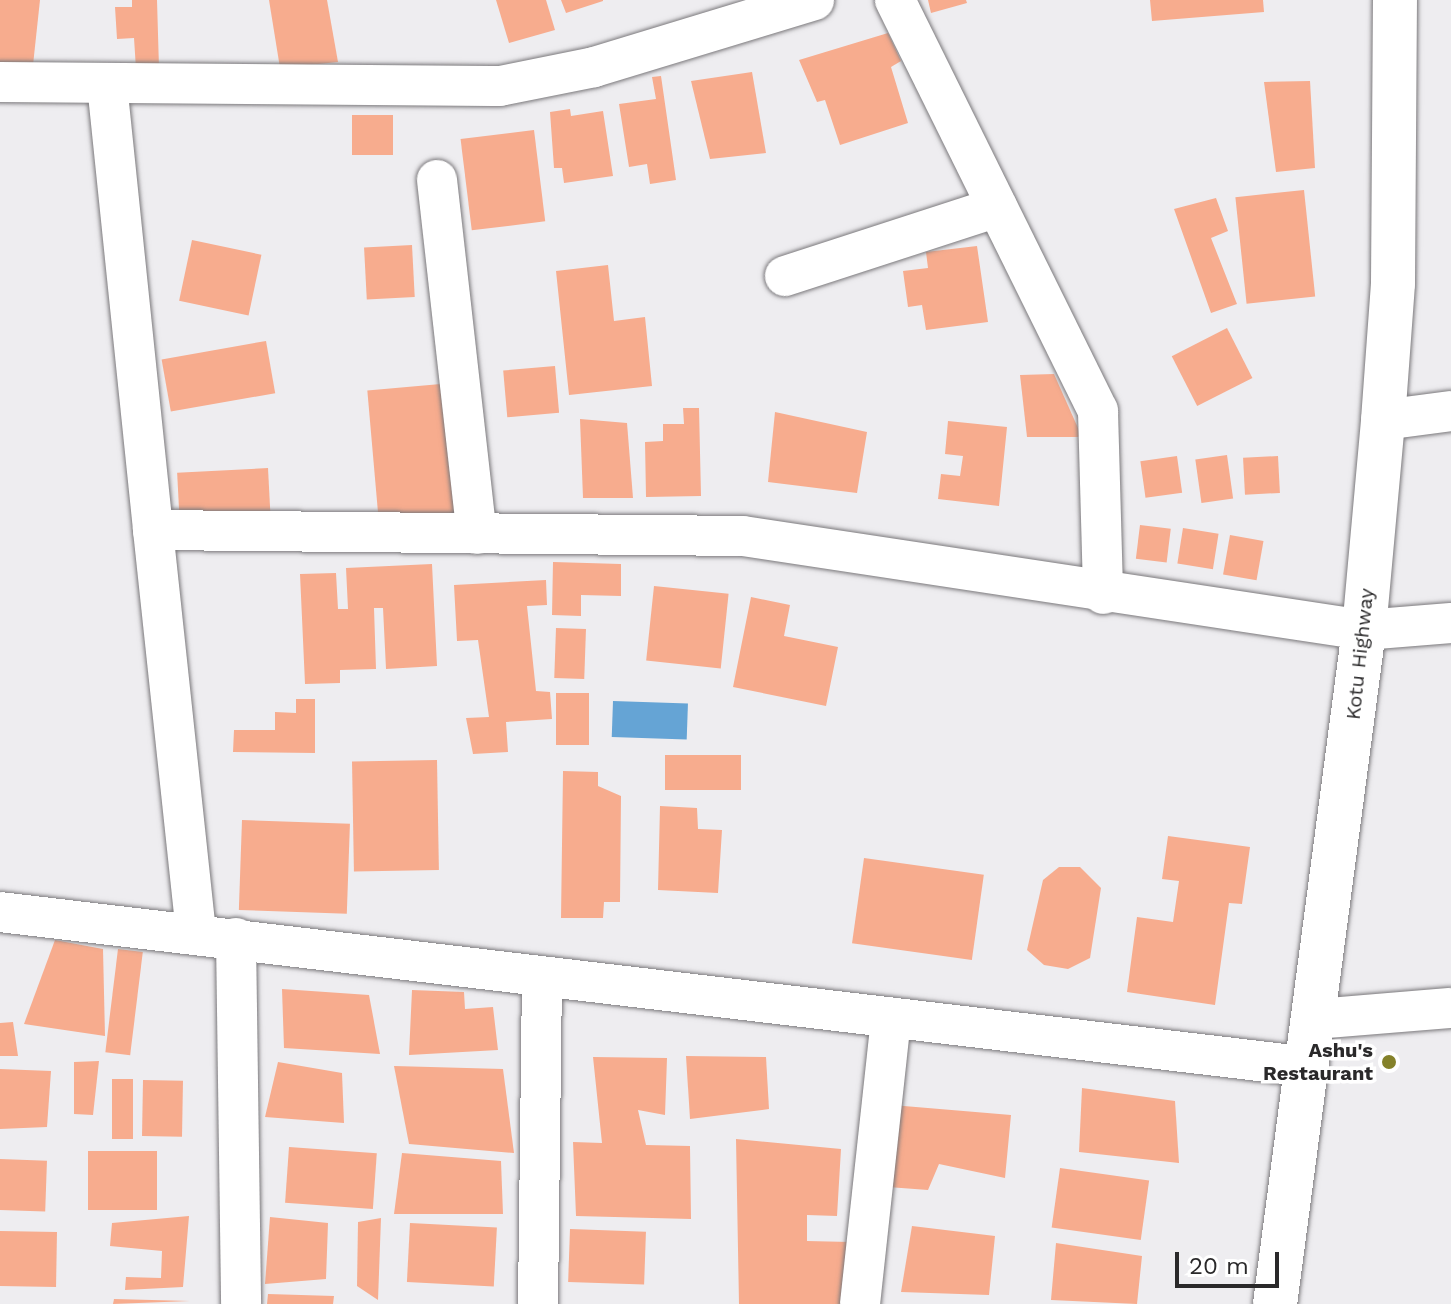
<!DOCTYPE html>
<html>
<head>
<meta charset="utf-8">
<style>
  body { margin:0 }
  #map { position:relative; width:1451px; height:1304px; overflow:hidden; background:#eeedf0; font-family:"Work Sans",sans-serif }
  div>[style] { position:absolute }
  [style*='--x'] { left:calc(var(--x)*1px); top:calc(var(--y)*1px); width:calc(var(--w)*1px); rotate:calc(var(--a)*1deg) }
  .water>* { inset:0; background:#65a4d5; transform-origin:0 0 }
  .building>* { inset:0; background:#f7ac8e; transform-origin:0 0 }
  .roads { filter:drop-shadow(0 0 2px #7b797c) drop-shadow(0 0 2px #7b797c) }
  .street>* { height:40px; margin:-20px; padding:0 20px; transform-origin:20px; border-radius:20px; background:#fff }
  .secondary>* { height:44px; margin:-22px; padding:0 22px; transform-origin:22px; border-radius:22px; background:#fff }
  .dots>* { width:22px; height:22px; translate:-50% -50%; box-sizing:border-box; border:4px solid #fff; border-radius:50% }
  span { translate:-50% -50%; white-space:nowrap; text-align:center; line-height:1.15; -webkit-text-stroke:7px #fff; paint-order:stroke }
  .street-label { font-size:20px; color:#2a292a }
  .poi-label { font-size:20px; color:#2a292a; font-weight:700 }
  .right { translate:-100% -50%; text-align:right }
  .scale { position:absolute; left:1175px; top:1252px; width:104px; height:36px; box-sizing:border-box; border:4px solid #2a292a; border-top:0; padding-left:10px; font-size:24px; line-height:28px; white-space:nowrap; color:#2a292a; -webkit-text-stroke:6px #fff; paint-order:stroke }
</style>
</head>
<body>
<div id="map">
  <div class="water">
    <i style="left:613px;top:701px;width:75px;height:36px;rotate:2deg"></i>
  </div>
  <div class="building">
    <i style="clip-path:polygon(0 0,40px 0,33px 65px,0 62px)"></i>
    <i style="clip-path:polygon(132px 0,157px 0,159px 68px,136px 69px,134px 38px,117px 39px,115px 7px,132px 7px)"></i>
    <i style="clip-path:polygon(269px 0,327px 0,338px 62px,280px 68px)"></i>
    <i style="clip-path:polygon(496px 0,546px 0,555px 30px,509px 43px)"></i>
    <i style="clip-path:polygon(561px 0,603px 0,603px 1px,566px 13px)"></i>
    <i style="clip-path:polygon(928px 0,966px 0,967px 3px,931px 13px)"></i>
    <i style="clip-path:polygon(1150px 0,1263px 0,1264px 12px,1152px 21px)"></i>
    <i style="clip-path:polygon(888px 33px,901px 61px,891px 67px,908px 123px,840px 145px,825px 100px,817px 102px,799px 60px)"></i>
    <i style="clip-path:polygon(752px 72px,766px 153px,710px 159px,691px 81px)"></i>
    <i style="clip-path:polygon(661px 76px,676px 180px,650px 184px,647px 164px,629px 167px,619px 104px,656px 99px,652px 77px)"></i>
    <i style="clip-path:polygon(1310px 81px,1315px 168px,1276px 172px,1264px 82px)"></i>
    <i style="clip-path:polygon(570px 109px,571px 116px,603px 111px,613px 176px,564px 183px,562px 168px,554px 168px,550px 112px)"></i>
    <i style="left:352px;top:115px;width:41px;height:40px"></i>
    <i style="left:534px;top:130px;width:92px;height:74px;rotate:83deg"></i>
    <i style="left:1304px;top:190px;width:107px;height:69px;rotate:84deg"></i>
    <i style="clip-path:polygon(1216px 198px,1228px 231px,1211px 238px,1237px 304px,1211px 313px,1174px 209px)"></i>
    <i style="left:192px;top:240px;width:71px;height:62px;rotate:12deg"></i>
    <i style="left:412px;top:245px;width:52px;height:48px;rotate:87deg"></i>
    <i style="clip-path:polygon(977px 246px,988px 322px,926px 330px,922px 305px,908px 307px,903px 271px,928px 268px,926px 252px)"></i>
    <i style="clip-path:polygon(608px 265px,614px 321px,645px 317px,652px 386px,569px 395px,556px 271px)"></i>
    <i style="left:1227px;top:328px;width:56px;height:62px;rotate:63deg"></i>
    <i style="left:266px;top:341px;width:53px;height:106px;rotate:80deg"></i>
    <i style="left:555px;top:366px;width:47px;height:52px;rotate:85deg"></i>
    <i style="clip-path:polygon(1054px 374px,1082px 437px,1027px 437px,1020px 375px)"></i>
    <i style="left:452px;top:383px;width:138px;height:85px;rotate:85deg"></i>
    <i style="clip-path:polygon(683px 408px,699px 408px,701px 496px,646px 497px,645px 442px,663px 441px,663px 424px,684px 424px)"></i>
    <i style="clip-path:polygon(775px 412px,867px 432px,857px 493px,768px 482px)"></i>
    <i style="clip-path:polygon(580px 419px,627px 423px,633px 498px,583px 498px)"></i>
    <i style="clip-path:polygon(948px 421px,1007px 427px,999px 506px,938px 499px,941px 474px,960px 476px,963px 456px,945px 454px)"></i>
    <i style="left:1227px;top:455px;width:44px;height:32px;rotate:82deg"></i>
    <i style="left:1177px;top:456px;width:37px;height:37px;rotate:82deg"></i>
    <i style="left:1278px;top:456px;width:37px;height:35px;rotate:87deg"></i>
    <i style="left:268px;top:468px;width:55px;height:91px;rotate:87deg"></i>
    <i style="left:1140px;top:525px;width:31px;height:34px;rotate:7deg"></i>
    <i style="left:1183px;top:528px;width:36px;height:36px;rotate:9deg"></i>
    <i style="left:1230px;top:535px;width:34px;height:40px;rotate:10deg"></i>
    <i style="clip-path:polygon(553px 562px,621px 564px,621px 596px,581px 595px,581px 616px,552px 615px)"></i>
    <i style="clip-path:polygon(432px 564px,437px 666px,386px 669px,383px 608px,374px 608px,376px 669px,340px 670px,340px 683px,305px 684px,300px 574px,336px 573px,338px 609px,348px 609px,346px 568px)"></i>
    <i style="clip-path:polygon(546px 580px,547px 605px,527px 606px,536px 691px,550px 692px,552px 719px,506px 722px,508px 752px,473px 754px,466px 718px,489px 717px,478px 640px,457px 641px,454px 585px)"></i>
    <i style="left:654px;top:586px;width:75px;height:75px;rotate:6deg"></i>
    <i style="clip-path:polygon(751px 597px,790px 605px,784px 636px,838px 647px,826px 706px,733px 687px)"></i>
    <i style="left:556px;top:628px;width:30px;height:50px;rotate:2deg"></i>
    <i style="left:556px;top:693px;width:33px;height:52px"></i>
    <i style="clip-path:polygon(296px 699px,315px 699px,315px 753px,233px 752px,234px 730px,275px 730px,275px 712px,296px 713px)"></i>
    <i style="left:665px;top:755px;width:76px;height:35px"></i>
    <i style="left:437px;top:760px;width:110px;height:85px;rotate:89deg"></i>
    <i style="clip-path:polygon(563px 771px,598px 772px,598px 786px,621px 796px,620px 902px,604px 902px,603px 918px,561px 918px)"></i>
    <i style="clip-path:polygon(660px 806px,697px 808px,698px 829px,722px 830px,718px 893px,658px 890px)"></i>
    <i style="left:242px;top:820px;width:108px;height:90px;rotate:2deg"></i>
    <i style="clip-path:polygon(1168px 836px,1250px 847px,1242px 904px,1229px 903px,1215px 1005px,1127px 992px,1137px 917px,1173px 922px,1179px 881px,1162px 879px)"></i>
    <i style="left:864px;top:858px;width:121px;height:86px;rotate:8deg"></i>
    <i style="clip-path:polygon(1059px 867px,1080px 867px,1101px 888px,1090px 958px,1068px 969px,1044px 965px,1027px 950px,1043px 880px)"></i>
    <i style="clip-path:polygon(55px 940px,103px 949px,105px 1036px,24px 1024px)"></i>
    <i style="left:118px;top:949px;width:25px;height:104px;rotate:7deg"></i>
    <i style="clip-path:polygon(282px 989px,369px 995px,380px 1054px,284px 1048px)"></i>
    <i style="clip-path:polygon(412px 990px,464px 992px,465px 1009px,493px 1007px,498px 1050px,409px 1055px)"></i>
    <i style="clip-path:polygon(13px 1022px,18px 1056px,0 1056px,0 1023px)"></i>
    <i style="clip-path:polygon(686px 1056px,766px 1057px,769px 1109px,690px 1119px)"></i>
    <i style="clip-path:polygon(593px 1057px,667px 1058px,665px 1115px,638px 1110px,646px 1145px,690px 1146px,691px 1219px,576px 1216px,573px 1142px,602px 1143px)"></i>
    <i style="clip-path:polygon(99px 1061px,93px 1115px,74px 1114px,74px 1062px)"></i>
    <i style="clip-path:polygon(278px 1062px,342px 1073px,344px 1123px,265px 1117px)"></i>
    <i style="clip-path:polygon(394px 1066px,503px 1069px,514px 1153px,409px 1144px)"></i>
    <i style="clip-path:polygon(0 1069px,51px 1071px,47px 1127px,0 1129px)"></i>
    <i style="left:112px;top:1079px;width:21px;height:60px"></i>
    <i style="left:143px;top:1080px;width:40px;height:56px;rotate:1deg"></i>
    <i style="clip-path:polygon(1082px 1088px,1175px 1101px,1179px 1163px,1079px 1152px)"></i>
    <i style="clip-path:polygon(892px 1105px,1011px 1115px,1005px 1178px,939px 1164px,928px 1190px,888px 1187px)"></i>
    <i style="clip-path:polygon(736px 1139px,841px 1149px,837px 1216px,807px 1215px,807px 1241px,850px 1242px,849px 1304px,739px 1304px)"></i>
    <i style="left:289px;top:1147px;width:88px;height:56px;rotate:4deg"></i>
    <i style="left:88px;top:1151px;width:69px;height:59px"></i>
    <i style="clip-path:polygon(402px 1153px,501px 1161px,503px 1214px,394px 1214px)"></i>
    <i style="left:0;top:1159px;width:47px;height:51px;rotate:2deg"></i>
    <i style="left:1060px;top:1168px;width:90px;height:60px;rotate:8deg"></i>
    <i style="clip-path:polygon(189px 1216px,183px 1287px,125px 1290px,126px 1277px,161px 1278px,162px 1251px,110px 1246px,112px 1223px)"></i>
    <i style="clip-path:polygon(270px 1217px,328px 1223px,326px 1279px,265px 1284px)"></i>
    <i style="clip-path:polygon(381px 1218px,378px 1300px,357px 1286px,358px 1222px)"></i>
    <i style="left:410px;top:1223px;width:87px;height:59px;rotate:3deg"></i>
    <i style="clip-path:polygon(912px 1226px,995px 1236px,989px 1295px,901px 1292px)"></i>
    <i style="left:570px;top:1229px;width:76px;height:53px;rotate:2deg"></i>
    <i style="left:0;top:1231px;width:57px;height:55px;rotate:1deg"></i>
    <i style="clip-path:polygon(1056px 1243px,1142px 1256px,1137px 1304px,1051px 1300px)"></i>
    <i style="clip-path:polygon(268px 1294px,334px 1296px,333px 1304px,267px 1304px)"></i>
    <i style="clip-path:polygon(114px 1299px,190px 1301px,113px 1304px)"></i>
  </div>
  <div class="roads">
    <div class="street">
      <i style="--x:895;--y:0;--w:458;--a:63.7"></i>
      <i style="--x:1098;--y:411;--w:183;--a:88.4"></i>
      <i style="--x:0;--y:82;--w:500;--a:0.46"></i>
      <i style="--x:500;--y:86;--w:96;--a:-11.4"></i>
      <i style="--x:594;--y:67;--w:230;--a:-16.9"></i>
      <i style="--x:107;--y:84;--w:448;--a:84.1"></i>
      <i style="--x:153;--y:530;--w:590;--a:0.58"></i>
      <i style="--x:743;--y:536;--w:628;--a:8.61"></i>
      <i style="--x:1364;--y:630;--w:87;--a:-4.6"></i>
      <i style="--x:437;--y:180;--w:356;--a:83.6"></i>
      <i style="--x:785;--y:276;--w:223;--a:-18"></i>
      <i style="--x:1383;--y:420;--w:69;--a:-7.5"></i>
      <i style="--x:153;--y:530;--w:404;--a:83.9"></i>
      <i style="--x:0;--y:912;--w:1318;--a:6.75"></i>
      <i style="--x:236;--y:938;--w:366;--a:89.2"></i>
      <i style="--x:1316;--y:1019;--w:135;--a:-4.7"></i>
      <i style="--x:538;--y:1304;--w:322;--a:-89.3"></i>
      <i style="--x:860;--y:1304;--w:288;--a:-83.8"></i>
    </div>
    <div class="secondary">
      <i style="--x:1275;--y:1304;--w:680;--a:-82.48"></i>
      <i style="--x:1364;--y:630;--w:211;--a:-84.8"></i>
      <i style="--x:1383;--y:420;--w:137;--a:-85.8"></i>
      <i style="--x:1393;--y:283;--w:283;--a:-89.6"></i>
    </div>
  </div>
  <div class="dots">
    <i style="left:1389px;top:1062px;background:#84812a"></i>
  </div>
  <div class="street-label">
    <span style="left:1360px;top:654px;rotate:-84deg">Kotu Highway</span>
  </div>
  <div class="poi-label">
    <span class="right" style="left:1373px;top:1062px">Ashu's<br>Restaurant</span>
  </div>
  <div class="scale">20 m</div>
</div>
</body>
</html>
